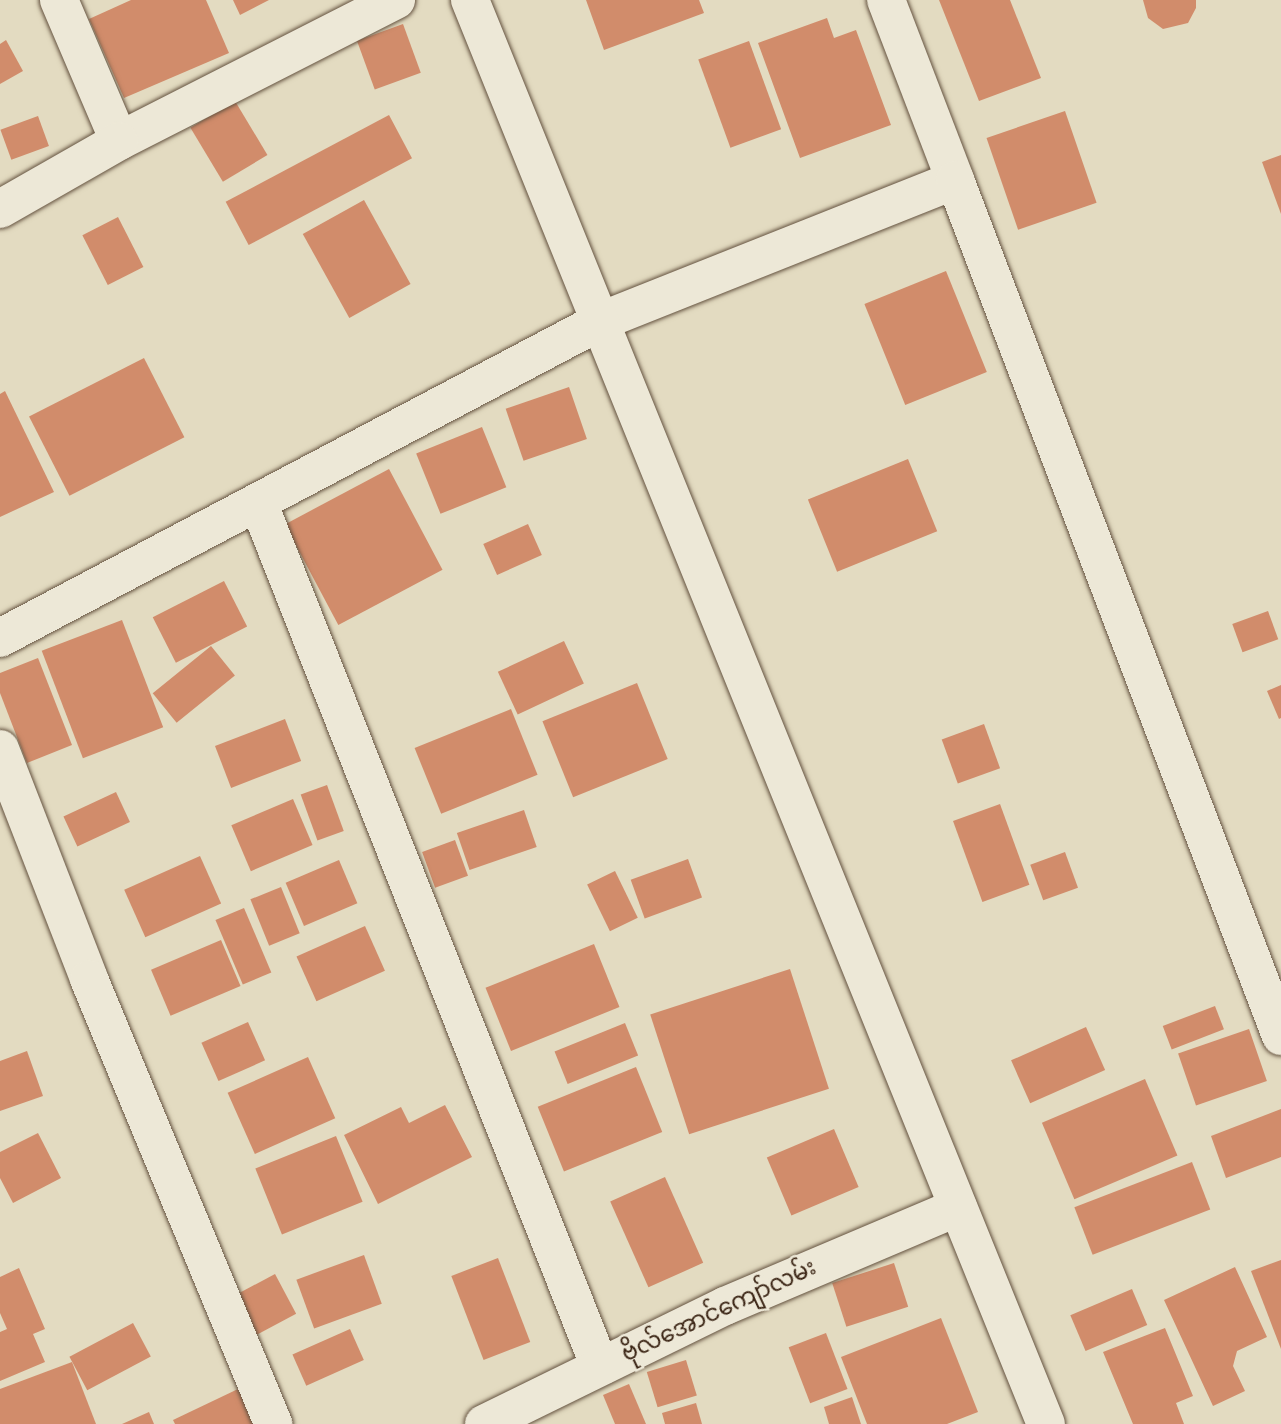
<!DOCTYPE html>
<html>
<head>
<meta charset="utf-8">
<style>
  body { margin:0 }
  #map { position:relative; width:1281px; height:1424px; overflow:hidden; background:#e3dbc1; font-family:Cardo,"Noto Sans Myanmar",serif }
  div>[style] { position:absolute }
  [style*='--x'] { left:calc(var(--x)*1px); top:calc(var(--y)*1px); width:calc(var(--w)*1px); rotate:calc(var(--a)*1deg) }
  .building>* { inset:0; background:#d18c6b; transform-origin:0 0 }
  .roads { filter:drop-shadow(0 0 2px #64523f) drop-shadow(0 0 2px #64523f) }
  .minor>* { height:38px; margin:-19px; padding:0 19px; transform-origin:19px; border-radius:19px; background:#ede8d7 }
  .tertiary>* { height:38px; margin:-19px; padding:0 19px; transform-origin:19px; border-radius:19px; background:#ede8d7 }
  span { translate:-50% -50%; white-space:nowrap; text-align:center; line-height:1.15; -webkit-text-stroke:5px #ede8d7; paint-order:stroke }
  .street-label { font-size:23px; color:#3a2414 }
</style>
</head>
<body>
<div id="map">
  <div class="building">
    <i style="clip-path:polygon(131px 0,206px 0,229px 53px,124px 98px,89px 19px)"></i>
    <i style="clip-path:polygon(233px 0,269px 0,240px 15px)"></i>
    <i style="clip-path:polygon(586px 0,699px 0,704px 13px,604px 50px)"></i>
    <i style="clip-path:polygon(939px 0,1010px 0,1041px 78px,979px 101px)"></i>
    <i style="clip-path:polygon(1143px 0,1196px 0,1196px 8px,1188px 23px,1163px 29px,1148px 18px)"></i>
    <i style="clip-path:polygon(827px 18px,834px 38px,856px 30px,891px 125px,800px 158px,758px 43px)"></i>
    <i style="left:403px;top:24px;width:52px;height:49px;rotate:70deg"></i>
    <i style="clip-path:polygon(6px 40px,23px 71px,0 84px,0 44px)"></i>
    <i style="left:749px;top:41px;width:94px;height:54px;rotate:70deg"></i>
    <i style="left:235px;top:101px;width:63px;height:52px;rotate:59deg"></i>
    <i style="left:1065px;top:111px;width:97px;height:83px;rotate:71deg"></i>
    <i style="left:389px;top:115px;width:49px;height:185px;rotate:62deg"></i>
    <i style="left:38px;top:116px;width:32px;height:40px;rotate:70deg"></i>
    <i style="clip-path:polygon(1281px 155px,1281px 214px,1262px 162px)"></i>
    <i style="left:364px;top:200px;width:96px;height:70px;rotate:61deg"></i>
    <i style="left:118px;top:217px;width:56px;height:40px;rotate:63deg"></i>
    <i style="left:946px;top:271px;width:109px;height:88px;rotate:68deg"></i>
    <i style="left:144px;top:358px;width:89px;height:129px;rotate:63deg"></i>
    <i style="left:569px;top:387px;width:55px;height:67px;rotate:71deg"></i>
    <i style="clip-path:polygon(5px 391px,54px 492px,0 517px,0 394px)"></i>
    <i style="left:482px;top:427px;width:65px;height:71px;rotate:68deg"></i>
    <i style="left:908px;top:459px;width:78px;height:108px;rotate:68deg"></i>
    <i style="left:389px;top:469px;width:114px;height:118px;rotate:62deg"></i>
    <i style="left:528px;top:524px;width:34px;height:49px;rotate:66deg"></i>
    <i style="left:224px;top:581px;width:51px;height:80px;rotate:63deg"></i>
    <i style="left:1268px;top:611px;width:30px;height:38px;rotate:70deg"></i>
    <i style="left:122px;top:620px;width:115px;height:86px;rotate:69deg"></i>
    <i style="left:564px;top:641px;width:47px;height:73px;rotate:65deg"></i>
    <i style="left:211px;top:646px;width:38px;height:75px;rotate:51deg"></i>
    <i style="clip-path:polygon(38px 658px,72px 745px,27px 763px,0 693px,0 673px)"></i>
    <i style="left:637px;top:683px;width:82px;height:102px;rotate:68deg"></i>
    <i style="clip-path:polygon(1281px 685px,1281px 718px,1279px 719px,1267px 691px)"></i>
    <i style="left:511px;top:709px;width:71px;height:104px;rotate:68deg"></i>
    <i style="left:285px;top:719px;width:45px;height:75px;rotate:69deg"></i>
    <i style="left:984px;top:724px;width:47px;height:45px;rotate:70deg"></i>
    <i style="left:327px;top:785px;width:49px;height:28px;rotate:70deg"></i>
    <i style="left:116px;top:792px;width:33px;height:58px;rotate:65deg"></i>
    <i style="left:293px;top:799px;width:50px;height:67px;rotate:67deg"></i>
    <i style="left:1000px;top:804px;width:86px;height:50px;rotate:70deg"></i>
    <i style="left:524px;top:810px;width:39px;height:71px;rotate:71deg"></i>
    <i style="left:455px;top:840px;width:38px;height:35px;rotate:70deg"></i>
    <i style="left:1065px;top:852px;width:38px;height:37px;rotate:70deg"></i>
    <i style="left:200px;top:856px;width:52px;height:83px;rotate:66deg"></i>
    <i style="left:688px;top:859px;width:41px;height:61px;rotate:70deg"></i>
    <i style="left:339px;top:860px;width:47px;height:58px;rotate:67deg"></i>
    <i style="left:615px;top:871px;width:52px;height:31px;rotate:64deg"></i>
    <i style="left:281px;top:887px;width:50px;height:33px;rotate:68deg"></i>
    <i style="left:244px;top:908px;width:70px;height:31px;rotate:67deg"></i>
    <i style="left:365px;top:926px;width:49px;height:75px;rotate:66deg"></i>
    <i style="left:221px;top:940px;width:50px;height:76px;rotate:67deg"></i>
    <i style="left:594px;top:944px;width:68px;height:117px;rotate:68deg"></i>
    <i style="left:790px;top:969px;width:126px;height:147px;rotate:72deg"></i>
    <i style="left:1215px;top:1006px;width:25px;height:56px;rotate:69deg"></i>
    <i style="left:248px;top:1022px;width:42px;height:51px;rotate:66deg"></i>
    <i style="left:625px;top:1023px;width:35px;height:76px;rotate:68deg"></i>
    <i style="left:1086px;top:1027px;width:47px;height:82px;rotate:66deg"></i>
    <i style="left:1249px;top:1029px;width:55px;height:75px;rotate:71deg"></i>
    <i style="clip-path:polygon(27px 1051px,43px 1096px,0 1111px,0 1061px)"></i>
    <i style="left:308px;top:1057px;width:67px;height:88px;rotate:66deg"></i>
    <i style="left:636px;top:1067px;width:70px;height:106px;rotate:68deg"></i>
    <i style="left:1145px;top:1079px;width:83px;height:112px;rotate:67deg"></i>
    <i style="clip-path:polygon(445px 1105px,472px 1157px,378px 1204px,344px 1135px,401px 1107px,409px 1123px)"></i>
    <i style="clip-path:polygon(1281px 1109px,1281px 1157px,1226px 1178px,1211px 1136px)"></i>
    <i style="left:834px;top:1129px;width:63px;height:73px;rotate:67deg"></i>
    <i style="clip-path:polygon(38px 1133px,61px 1178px,13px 1203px,0 1178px,0 1152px)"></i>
    <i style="left:336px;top:1136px;width:71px;height:87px;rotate:68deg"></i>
    <i style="left:1192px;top:1162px;width:51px;height:126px;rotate:69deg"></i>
    <i style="left:665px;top:1177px;width:94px;height:60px;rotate:66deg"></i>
    <i style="left:364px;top:1255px;width:52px;height:72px;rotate:70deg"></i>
    <i style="left:498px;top:1258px;width:90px;height:50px;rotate:69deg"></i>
    <i style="clip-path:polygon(1281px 1260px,1281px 1349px,1251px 1271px)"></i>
    <i style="left:894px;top:1263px;width:46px;height:65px;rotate:72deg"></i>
    <i style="clip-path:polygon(1235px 1267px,1267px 1337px,1237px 1351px,1233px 1366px,1245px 1391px,1213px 1406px,1164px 1300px)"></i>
    <i style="clip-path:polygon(19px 1268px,45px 1329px,33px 1334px,45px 1362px,0 1381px,0 1332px,7px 1329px,0 1313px,0 1277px)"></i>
    <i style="left:275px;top:1274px;width:45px;height:51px;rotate:62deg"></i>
    <i style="left:1132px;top:1289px;width:39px;height:67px;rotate:67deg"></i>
    <i style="clip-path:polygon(941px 1318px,978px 1412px,947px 1424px,867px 1424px,841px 1357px)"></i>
    <i style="left:133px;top:1323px;width:38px;height:72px;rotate:62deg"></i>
    <i style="clip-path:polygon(1165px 1328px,1193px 1396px,1176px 1403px,1184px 1424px,1133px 1424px,1103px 1352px)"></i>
    <i style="left:350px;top:1329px;width:34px;height:63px;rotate:66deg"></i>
    <i style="left:826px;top:1333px;width:60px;height:40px;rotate:69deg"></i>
    <i style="left:686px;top:1360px;width:37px;height:41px;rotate:73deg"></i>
    <i style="clip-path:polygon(72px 1362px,96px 1424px,0 1424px,0 1389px)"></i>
    <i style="clip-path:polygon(629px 1384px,646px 1424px,615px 1424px,603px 1395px)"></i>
    <i style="clip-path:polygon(238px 1389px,255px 1424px,175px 1424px,173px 1420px)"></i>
    <i style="clip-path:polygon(852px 1397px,861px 1424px,829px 1424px,824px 1407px)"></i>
    <i style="clip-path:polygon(696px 1403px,702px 1424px,665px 1424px,662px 1413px)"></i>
    <i style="clip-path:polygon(149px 1412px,154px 1424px,122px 1424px)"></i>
  </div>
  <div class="roads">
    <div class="minor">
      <i style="--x:59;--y:0;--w:153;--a:66.9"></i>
      <i style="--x:119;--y:141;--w:311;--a:-27"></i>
      <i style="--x:886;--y:0;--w:193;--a:69"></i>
      <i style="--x:0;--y:209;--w:137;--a:-29.7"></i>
      <i style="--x:258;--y:502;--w:930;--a:68.43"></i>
      <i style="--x:0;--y:638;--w:679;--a:-27.81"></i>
      <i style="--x:601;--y:321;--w:381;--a:-21.7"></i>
      <i style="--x:955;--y:180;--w:916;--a:69.15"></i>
      <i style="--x:0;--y:749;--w:247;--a:68.8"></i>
      <i style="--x:89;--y:979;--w:482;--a:67.5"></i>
      <i style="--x:484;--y:1424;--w:268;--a:-26.1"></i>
      <i style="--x:725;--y:1306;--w:253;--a:-23"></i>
    </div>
    <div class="tertiary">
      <i style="--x:470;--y:0;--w:1536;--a:67.98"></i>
    </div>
  </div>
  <div class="street-label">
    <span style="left:719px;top:1311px;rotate:-25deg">ဗိုလ်အောင်ကျော်လမ်း</span>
  </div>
</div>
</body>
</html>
